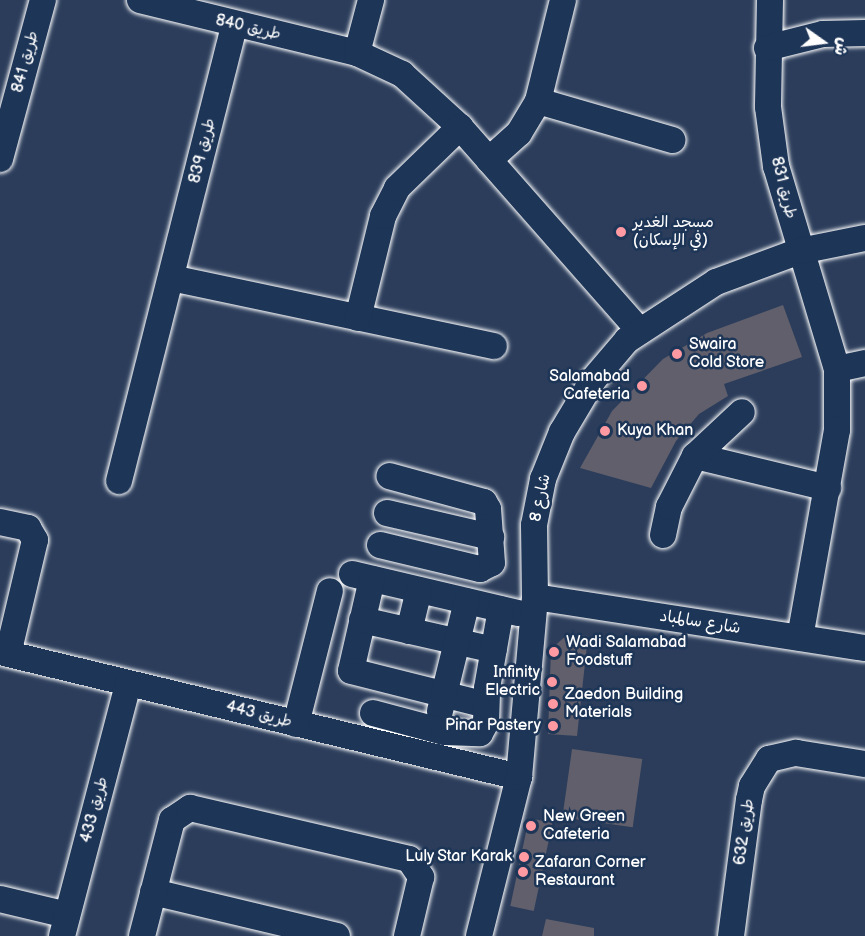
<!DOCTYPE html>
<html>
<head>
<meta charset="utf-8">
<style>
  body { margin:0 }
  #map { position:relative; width:865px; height:936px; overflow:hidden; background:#2b3d5b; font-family:"Balsamiq Sans","Playpen Sans Arabic",sans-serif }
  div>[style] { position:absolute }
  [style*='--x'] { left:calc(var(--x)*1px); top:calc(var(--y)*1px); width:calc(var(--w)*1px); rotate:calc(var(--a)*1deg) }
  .building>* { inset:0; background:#615f6b; transform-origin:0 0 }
  .roads { filter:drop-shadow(0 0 2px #fff) drop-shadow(0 0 2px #fff) }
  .minor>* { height:26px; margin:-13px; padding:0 13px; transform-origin:13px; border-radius:13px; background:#1d3557 }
  .dots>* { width:16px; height:16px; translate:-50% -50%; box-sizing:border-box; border:3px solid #1d3557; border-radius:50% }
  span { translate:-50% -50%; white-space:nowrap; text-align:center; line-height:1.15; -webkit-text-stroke:5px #1d3557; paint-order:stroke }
  .street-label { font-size:16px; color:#fff }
  .poi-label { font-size:16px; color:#fff }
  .left { translate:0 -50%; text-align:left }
  .right { translate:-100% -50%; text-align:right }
  .north { position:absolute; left:793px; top:12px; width:60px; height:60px; -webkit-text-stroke:4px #1d3557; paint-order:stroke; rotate:104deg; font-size:16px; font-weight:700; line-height:24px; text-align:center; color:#fff }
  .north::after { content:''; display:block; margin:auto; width:21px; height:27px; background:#fff; clip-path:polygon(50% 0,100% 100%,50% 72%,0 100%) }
</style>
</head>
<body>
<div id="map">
  <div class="building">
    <i style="clip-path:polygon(783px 305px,802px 357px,724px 384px,728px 396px,699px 414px,676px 441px,651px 488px,580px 468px,612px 411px,663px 359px,707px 333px)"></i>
    <i style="clip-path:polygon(568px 634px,588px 636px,577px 736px,548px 734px,551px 649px)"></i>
    <i style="left:572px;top:749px;width:71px;height:69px;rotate:8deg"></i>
    <i style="left:529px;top:818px;width:24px;height:90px;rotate:12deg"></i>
    <i style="clip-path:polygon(546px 919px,594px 928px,594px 936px,542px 936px)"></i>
  </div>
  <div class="roads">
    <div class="minor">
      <i style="--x:140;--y:0;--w:223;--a:13.7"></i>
      <i style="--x:357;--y:53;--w:50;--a:25"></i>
      <i style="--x:402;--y:74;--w:79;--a:42.4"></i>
      <i style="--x:460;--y:127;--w:272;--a:48.6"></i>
      <i style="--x:770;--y:0;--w:107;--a:91.1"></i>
      <i style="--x:768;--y:107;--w:60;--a:82.3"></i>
      <i style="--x:776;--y:166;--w:212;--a:73.3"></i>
      <i style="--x:837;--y:369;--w:61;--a:90"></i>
      <i style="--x:837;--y:430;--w:211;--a:100.1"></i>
      <i style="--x:767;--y:48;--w:58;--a:-14"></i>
      <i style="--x:823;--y:34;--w:42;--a:-1.4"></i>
      <i style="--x:357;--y:53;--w:55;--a:-75.2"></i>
      <i style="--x:538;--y:101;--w:140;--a:16.2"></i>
      <i style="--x:0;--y:159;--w:165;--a:-74.9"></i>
      <i style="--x:489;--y:160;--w:40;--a:-42"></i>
      <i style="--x:519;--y:133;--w:37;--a:-59"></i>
      <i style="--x:538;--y:101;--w:104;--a:-76.1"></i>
      <i style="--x:171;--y:278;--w:330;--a:11.9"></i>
      <i style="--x:358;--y:318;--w:105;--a:-76.2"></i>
      <i style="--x:383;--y:216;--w:31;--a:-63"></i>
      <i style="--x:397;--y:188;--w:88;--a:-44.1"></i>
      <i style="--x:837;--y:369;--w:29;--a:-12"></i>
      <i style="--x:695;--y:456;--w:137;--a:13.5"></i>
      <i style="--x:119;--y:481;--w:470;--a:-75.8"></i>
      <i style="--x:387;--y:513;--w:107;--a:13"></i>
      <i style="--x:0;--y:522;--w:29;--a:12"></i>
      <i style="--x:28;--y:528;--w:14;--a:60"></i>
      <i style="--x:35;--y:540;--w:117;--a:103.3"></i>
      <i style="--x:663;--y:535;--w:29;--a:-78"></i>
      <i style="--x:669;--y:507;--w:57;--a:-63"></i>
      <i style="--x:695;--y:456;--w:64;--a:-43.1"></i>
      <i style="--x:380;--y:545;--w:103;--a:13.5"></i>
      <i style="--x:480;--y:569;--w:13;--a:-27"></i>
      <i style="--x:492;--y:563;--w:54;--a:-94.2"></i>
      <i style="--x:488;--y:509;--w:8;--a:-120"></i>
      <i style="--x:484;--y:502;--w:98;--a:-164.7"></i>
      <i style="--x:352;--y:574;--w:171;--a:13.2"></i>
      <i style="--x:372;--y:579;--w:94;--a:102.9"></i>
      <i style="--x:351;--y:671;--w:139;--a:14.1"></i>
      <i style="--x:535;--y:597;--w:334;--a:8.8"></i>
      <i style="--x:362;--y:620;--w:135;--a:12.8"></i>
      <i style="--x:409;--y:631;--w:42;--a:-76.3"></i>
      <i style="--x:0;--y:652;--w:534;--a:13.54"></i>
      <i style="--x:440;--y:711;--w:113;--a:-76.2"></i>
      <i style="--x:373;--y:713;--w:73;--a:15"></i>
      <i style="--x:444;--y:732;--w:36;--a:2"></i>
      <i style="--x:480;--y:733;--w:13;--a:-61"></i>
      <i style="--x:486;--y:722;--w:34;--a:-88"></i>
      <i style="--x:487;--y:688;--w:80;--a:-80"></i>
      <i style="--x:296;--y:724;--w:137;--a:-75.7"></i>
      <i style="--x:153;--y:892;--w:189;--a:13.4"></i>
      <i style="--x:0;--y:899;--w:69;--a:13.4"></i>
      <i style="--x:62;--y:936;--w:260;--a:-75.3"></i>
      <i style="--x:142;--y:936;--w:120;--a:-75.5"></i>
      <i style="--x:172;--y:820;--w:22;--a:-34"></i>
      <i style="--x:190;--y:808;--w:225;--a:13.1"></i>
      <i style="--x:409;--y:859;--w:22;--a:56"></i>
      <i style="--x:421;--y:877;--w:61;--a:103.3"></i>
      <i style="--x:479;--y:936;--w:164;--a:-75.9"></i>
      <i style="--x:519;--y:777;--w:181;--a:-84.9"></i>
      <i style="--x:535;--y:597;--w:72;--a:-90.8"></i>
      <i style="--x:534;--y:525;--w:47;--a:-78.9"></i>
      <i style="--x:543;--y:479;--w:51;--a:-68"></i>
      <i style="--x:562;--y:432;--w:61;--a:-59.2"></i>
      <i style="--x:593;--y:380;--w:52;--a:-49.6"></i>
      <i style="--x:627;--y:340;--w:106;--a:-33.1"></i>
      <i style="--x:716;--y:282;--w:90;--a:-20.3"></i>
      <i style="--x:800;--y:251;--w:66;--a:-11.3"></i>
      <i style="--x:731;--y:936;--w:137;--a:-82.5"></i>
      <i style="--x:749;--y:800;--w:14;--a:-78"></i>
      <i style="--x:752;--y:786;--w:32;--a:-58"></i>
      <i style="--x:769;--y:759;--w:28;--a:-13"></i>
      <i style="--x:796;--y:753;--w:70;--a:9.1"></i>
    </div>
  </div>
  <div class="dots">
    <i style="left:621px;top:232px;background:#ff9aa2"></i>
    <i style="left:677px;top:354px;background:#ff9aa2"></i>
    <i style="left:642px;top:386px;background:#ff9aa2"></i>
    <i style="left:605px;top:431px;background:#ff9aa2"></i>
    <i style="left:554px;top:652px;background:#ff9aa2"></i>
    <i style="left:552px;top:682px;background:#ff9aa2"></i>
    <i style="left:553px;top:704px;background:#ff9aa2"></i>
    <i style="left:553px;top:726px;background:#ff9aa2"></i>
    <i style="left:531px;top:826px;background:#ff9aa2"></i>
    <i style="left:524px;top:857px;background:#ff9aa2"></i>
    <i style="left:523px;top:872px;background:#ff9aa2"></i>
  </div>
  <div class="street-label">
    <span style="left:248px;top:28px;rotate:13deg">طريق 840</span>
    <span style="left:26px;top:62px;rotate:-75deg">طريق 841</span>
    <span style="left:203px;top:151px;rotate:-76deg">طريق 839</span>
    <span style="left:783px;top:188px;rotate:76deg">طريق 831</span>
    <span style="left:541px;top:498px;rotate:-78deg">شارع 8</span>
    <span style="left:700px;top:623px;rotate:9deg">شارع سالمباد</span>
    <span style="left:259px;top:715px;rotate:14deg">طريق 443</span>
    <span style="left:95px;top:810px;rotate:-75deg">طريق 433</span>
    <span style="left:745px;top:832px;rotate:-82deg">طريق 632</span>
  </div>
  <div class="poi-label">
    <span class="left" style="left:633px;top:232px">مسجد الغدير<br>(في الإسكان)</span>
    <span class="left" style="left:689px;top:354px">Swaira<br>Cold Store</span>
    <span class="right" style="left:630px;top:386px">Salamabad<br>Cafeteria</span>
    <span class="left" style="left:617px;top:431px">Kuya Khan</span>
    <span class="left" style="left:566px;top:652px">Wadi Salamabad<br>Foodstuff</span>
    <span class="right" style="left:540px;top:682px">Infinity<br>Electric</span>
    <span class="left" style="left:565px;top:704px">Zaedon Building<br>Materials</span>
    <span class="right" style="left:541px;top:726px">Pinar Pastery</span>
    <span class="left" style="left:543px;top:826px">New Green<br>Cafeteria</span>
    <span class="right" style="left:512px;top:857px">Luly Star Karak</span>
    <span class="left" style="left:535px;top:872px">Zafaran Corner<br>Restaurant</span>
  </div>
  <div class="north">ش</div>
</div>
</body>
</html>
